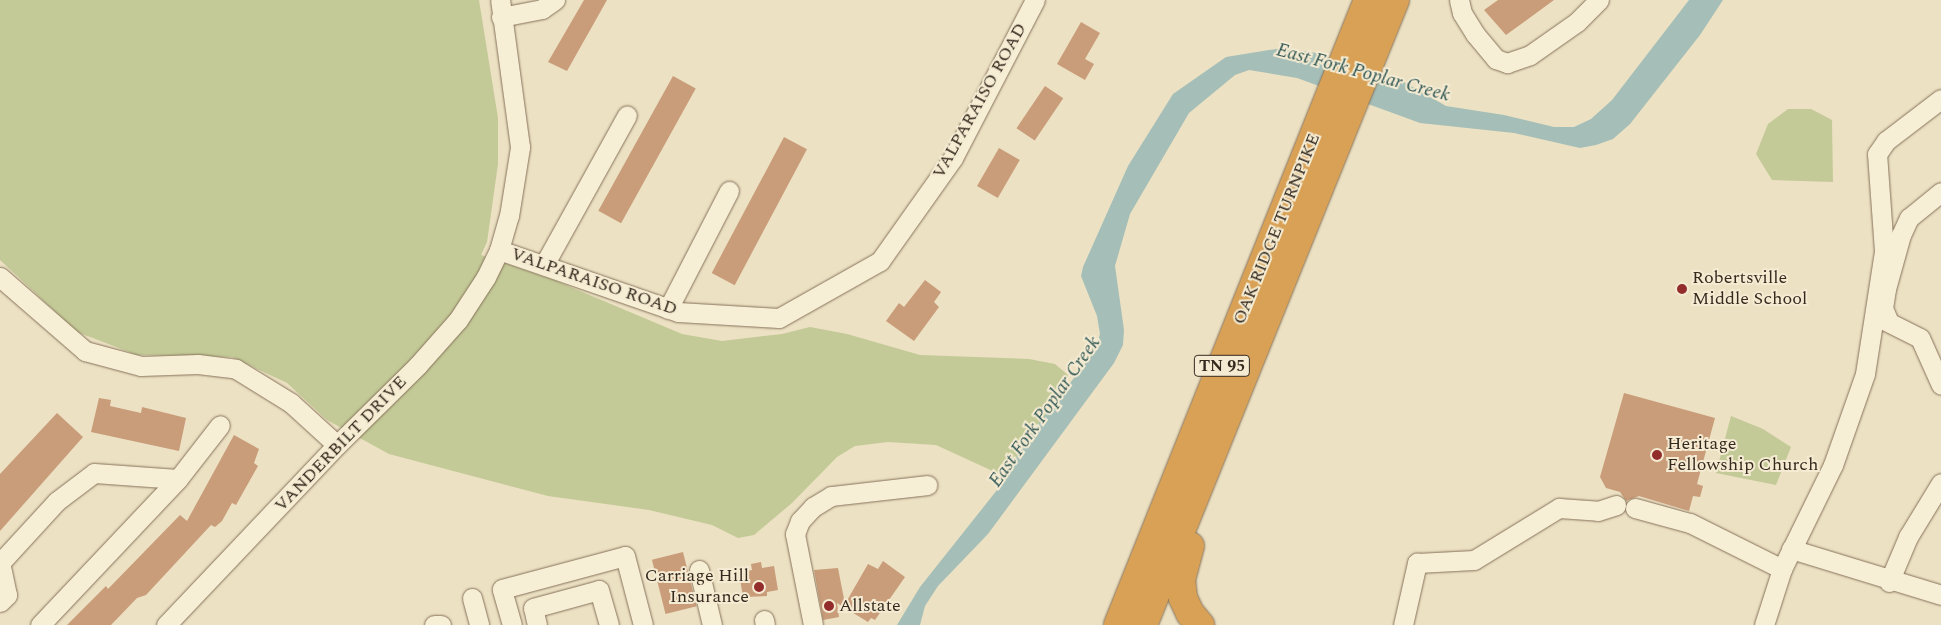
<!DOCTYPE html>
<html>
<head>
<meta charset="utf-8">
<style>
  body { margin:0 }
  #map { position:relative; width:1941px; height:625px; overflow:hidden; background:#ece1c3; font-family:Spectral,serif }
  div>[style] { position:absolute }
  [style*='--x'] { left:calc(var(--x)*1px); top:calc(var(--y)*1px); width:calc(var(--w)*1px); rotate:calc(var(--a)*1deg) }
  .green>* { inset:0; background:#c3ca97 }
  .water>* { inset:0; background:#a5bfb8 }
  .building>* { inset:0; background:#c99c7a; transform-origin:0 0 }
  .roads { filter:drop-shadow(0 0 1px #86725a) drop-shadow(0 0 1px #86725a) }
  .minor>* { height:19px; margin:-9.5px; padding:0 9.5px; transform-origin:9.5px; border-radius:9.5px; background:#f7eed6 }
  .highway>* { height:28px; margin:-14px; padding:0 14px; transform-origin:14px; border-radius:14px; background:#d9a156 }
  .dots>* { width:14px; height:14px; translate:-50% -50%; box-sizing:border-box; border:2px solid #f4ebd2; border-radius:50% }
  span { translate:-50% -50%; white-space:nowrap; text-align:center; line-height:1.15; -webkit-text-stroke:4px #f4ebd2; paint-order:stroke }
  .shield-label span { padding:1px 4px; background:#f4ebd2; border:1px solid; border-radius:4px; -webkit-text-stroke-width:0 }
  .shield-label { font-size:16px; color:#362a1e; font-weight:700 }
  .street-label { font-size:18px; color:#362a1e }
  .poi-label { font-size:18px; color:#362a1e }
  .left { translate:0 -50%; text-align:left }
  .right { translate:-100% -50%; text-align:right }
  .water-label { font-size:19px; color:#2e5553; font-style:italic }
</style>
</head>
<body>
<div id="map">
  <div class="green">
    <i style="clip-path:polygon(0 0,479px 0,498px 118px,498px 164px,487px 242px,481px 255px,554px 280px,682px 334px,722px 341px,782px 334px,810px 327px,847px 334px,920px 355px,1029px 359px,1055px 364px,1068px 375px,1064px 390px,1008px 470px,997px 473px,936px 445px,888px 442px,855px 446px,837px 457px,792px 503px,754px 535px,738px 538px,712px 525px,649px 510px,548px 496px,389px 454px,327px 420px,287px 383px,232px 357px,137px 355px,77px 332px,0 260px)"></i>
    <i style="clip-path:polygon(1788px 109px,1811px 109px,1832px 120px,1833px 182px,1772px 180px,1756px 154px,1768px 124px)"></i>
    <i style="clip-path:polygon(1731px 416px,1763px 429px,1791px 447px,1776px 485px,1716px 473px)"></i>
  </div>
  <div class="water">
    <i style="clip-path:polygon(1689px 0,1723px 0,1700px 35px,1630px 124px,1613px 139px,1596px 145px,1580px 148px,1514px 133px,1420px 123px,1297px 78px,1249px 70px,1235px 75px,1189px 113px,1130px 214px,1115px 266px,1124px 330px,1123px 345px,1114px 363px,988px 534px,938px 586px,925px 606px,920px 625px,897px 625px,920px 587px,1001px 485px,1028px 437px,1095px 351px,1100px 334px,1097px 316px,1081px 276px,1083px 267px,1128px 166px,1173px 94px,1226px 57px,1282px 48px,1316px 53px,1402px 81px,1446px 106px,1504px 115px,1554px 127px,1574px 127px,1591px 119px,1612px 100px)"></i>
  </div>
  <div class="building">
    <i style="clip-path:polygon(584px 0,607px 0,567px 71px,548px 62px)"></i>
    <i style="clip-path:polygon(1498px 0,1554px 0,1506px 35px,1484px 10px)"></i>
    <i style="clip-path:polygon(1081px 22px,1100px 33px,1085px 59px,1094px 64px,1085px 80px,1057px 64px)"></i>
    <i style="left:673px;top:76px;width:26px;height:154px;rotate:29deg"></i>
    <i style="left:1045px;top:86px;width:22px;height:51px;rotate:34deg"></i>
    <i style="left:784px;top:137px;width:26px;height:154px;rotate:28deg"></i>
    <i style="left:999px;top:148px;width:24px;height:44px;rotate:30deg"></i>
    <i style="clip-path:polygon(925px 280px,941px 292px,934px 302px,939px 307px,914px 341px,886px 321px,899px 303px,904px 307px)"></i>
    <i style="clip-path:polygon(1624px 393px,1715px 418px,1697px 484px,1703px 486px,1700px 497px,1693px 496px,1689px 511px,1639px 496px,1626px 501px,1620px 492px,1606px 488px,1600px 477px)"></i>
    <i style="clip-path:polygon(99px 398px,111px 400px,110px 406px,141px 413px,142px 407px,186px 418px,179px 451px,91px 432px)"></i>
    <i style="clip-path:polygon(57px 413px,83px 437px,0 531px,0 474px)"></i>
    <i style="clip-path:polygon(234px 435px,259px 449px,254px 463px,258px 466px,236px 505px,232px 503px,222px 521px,215px 527px,211px 525px,146px 595px,137px 598px,111px 625px,67px 625px,106px 586px,108px 589px,180px 515px,187px 521px)"></i>
    <i style="left:683px;top:552px;width:56px;height:32px;rotate:76deg"></i>
    <i style="clip-path:polygon(883px 561px,905px 577px,875px 620px,871px 618px,868px 622px,837px 603px,839px 617px,823px 620px,814px 570px,838px 568px,845px 604px,868px 564px,878px 569px)"></i>
    <i style="clip-path:polygon(761px 562px,762px 568px,774px 566px,778px 590px,767px 592px,767px 596px,743px 597px,739px 573px,752px 570px,751px 564px)"></i>
  </div>
  <div class="roads">
    <div class="minor">
      <i style="--x:1459;--y:0;--w:13;--a:77"></i>
      <i style="--x:1462;--y:13;--w:25;--a:58"></i>
      <i style="--x:1475;--y:34;--w:33;--a:50"></i>
      <i style="--x:1496;--y:59;--w:12;--a:20"></i>
      <i style="--x:1507;--y:63;--w:24;--a:-19"></i>
      <i style="--x:1530;--y:55;--w:57;--a:-35.1"></i>
      <i style="--x:1577;--y:22;--w:31;--a:-45"></i>
      <i style="--x:501;--y:17;--w:42;--a:-11"></i>
      <i style="--x:542;--y:9;--w:16;--a:-35"></i>
      <i style="--x:499;--y:250;--w:189;--a:19.1"></i>
      <i style="--x:678;--y:312;--w:101;--a:3.4"></i>
      <i style="--x:779;--y:318;--w:116;--a:-29.4"></i>
      <i style="--x:880;--y:261;--w:126;--a:-54.7"></i>
      <i style="--x:953;--y:158;--w:178;--a:-62.6"></i>
      <i style="--x:544;--y:265;--w:171;--a:-61"></i>
      <i style="--x:0;--y:277;--w:113;--a:41"></i>
      <i style="--x:85;--y:351;--w:58;--a:15"></i>
      <i style="--x:141;--y:366;--w:57;--a:-2"></i>
      <i style="--x:198;--y:364;--w:38;--a:7"></i>
      <i style="--x:236;--y:369;--w:65;--a:31.7"></i>
      <i style="--x:291;--y:403;--w:62;--a:42.4"></i>
      <i style="--x:668;--y:309;--w:133;--a:-62.7"></i>
      <i style="--x:1876;--y:316;--w:49;--a:26.6"></i>
      <i style="--x:1920;--y:338;--w:51;--a:65.9"></i>
      <i style="--x:1888;--y:320;--w:13;--a:-113"></i>
      <i style="--x:1883;--y:308;--w:19;--a:-81"></i>
      <i style="--x:1886;--y:289;--w:56;--a:-74.5"></i>
      <i style="--x:1901;--y:235;--w:19;--a:-65"></i>
      <i style="--x:1909;--y:218;--w:41;--a:-39.1"></i>
      <i style="--x:1635;--y:508;--w:57;--a:15.3"></i>
      <i style="--x:1690;--y:523;--w:103;--a:26.6"></i>
      <i style="--x:1791;--y:549;--w:157;--a:17"></i>
      <i style="--x:699;--y:570;--w:57;--a:76.7"></i>
      <i style="--x:1889;--y:582;--w:49;--a:-67.1"></i>
      <i style="--x:1908;--y:537;--w:63;--a:-58.6"></i>
      <i style="--x:472;--y:598;--w:28;--a:75"></i>
      <i style="--x:0;--y:602;--w:10;--a:-45"></i>
      <i style="--x:7;--y:595;--w:33;--a:-102"></i>
      <i style="--x:0;--y:563;--w:84;--a:-47.4"></i>
      <i style="--x:57;--y:501;--w:46;--a:-37.1"></i>
      <i style="--x:94;--y:473;--w:84;--a:4.1"></i>
      <i style="--x:764;--y:620;--w:5;--a:79"></i>
      <i style="--x:40;--y:625;--w:201;--a:-46.6"></i>
      <i style="--x:178;--y:479;--w:68;--a:-52.1"></i>
      <i style="--x:166;--y:625;--w:248;--a:-46.5"></i>
      <i style="--x:337;--y:445;--w:114;--a:-44.6"></i>
      <i style="--x:418;--y:365;--w:60;--a:-48.4"></i>
      <i style="--x:458;--y:320;--w:51;--a:-56.9"></i>
      <i style="--x:486;--y:277;--w:30;--a:-64"></i>
      <i style="--x:499;--y:250;--w:35;--a:-74"></i>
      <i style="--x:509;--y:216;--w:70;--a:-80.9"></i>
      <i style="--x:520;--y:147;--w:148;--a:-97.7"></i>
      <i style="--x:434;--y:625;--w:7;--a:0"></i>
      <i style="--x:512;--y:625;--w:37;--a:-106"></i>
      <i style="--x:502;--y:589;--w:127;--a:-15"></i>
      <i style="--x:625;--y:556;--w:71;--a:75.4"></i>
      <i style="--x:537;--y:625;--w:17;--a:-103"></i>
      <i style="--x:533;--y:608;--w:68;--a:-15.3"></i>
      <i style="--x:599;--y:590;--w:36;--a:74"></i>
      <i style="--x:813;--y:625;--w:93;--a:-101.2"></i>
      <i style="--x:795;--y:534;--w:14;--a:-69"></i>
      <i style="--x:800;--y:521;--w:19;--a:-47"></i>
      <i style="--x:813;--y:507;--w:21;--a:-31"></i>
      <i style="--x:831;--y:496;--w:97;--a:-6.5"></i>
      <i style="--x:1403;--y:625;--w:64;--a:-77.3"></i>
      <i style="--x:1417;--y:563;--w:57;--a:-3"></i>
      <i style="--x:1474;--y:560;--w:100;--a:-31.5"></i>
      <i style="--x:1559;--y:508;--w:39;--a:4"></i>
      <i style="--x:1598;--y:511;--w:19;--a:-18"></i>
      <i style="--x:1764;--y:625;--w:59;--a:-72.2"></i>
      <i style="--x:1782;--y:569;--w:116;--a:-63.9"></i>
      <i style="--x:1833;--y:465;--w:96;--a:-70.6"></i>
      <i style="--x:1865;--y:374;--w:124;--a:-81.2"></i>
      <i style="--x:1884;--y:251;--w:97;--a:-94.1"></i>
      <i style="--x:1877;--y:154;--w:16;--a:-55"></i>
      <i style="--x:1886;--y:141;--w:69;--a:-37.4"></i>
    </div>
    <div class="highway">
      <i style="--x:1190;--y:546;--w:34;--a:105"></i>
      <i style="--x:1181;--y:579;--w:19;--a:84"></i>
      <i style="--x:1183;--y:598;--w:17;--a:65"></i>
      <i style="--x:1190;--y:613;--w:16;--a:50"></i>
      <i style="--x:1118;--y:625;--w:673;--a:-68.2"></i>
      <i style="--x:1143;--y:625;--w:674;--a:-68.04"></i>
    </div>
  </div>
  <div class="dots">
    <i style="left:1682px;top:289px;background:#922d2c"></i>
    <i style="left:1657px;top:455px;background:#922d2c"></i>
    <i style="left:759px;top:587px;background:#922d2c"></i>
    <i style="left:829px;top:606px;background:#922d2c"></i>
  </div>
  <div class="shield-label">
    <span style="left:1222px;top:366px">TN 95</span>
  </div>
  <div class="street-label">
    <span style="left:980px;top:101px;rotate:-61deg">VALPARAISO ROAD</span>
    <span style="left:1277px;top:229px;rotate:-68deg">OAK RIDGE TURNPIKE</span>
    <span style="left:594px;top:282px;rotate:19deg">VALPARAISO ROAD</span>
    <span style="left:341px;top:444px;rotate:-46deg">VANDERBILT DRIVE</span>
  </div>
  <div class="poi-label">
    <span class="left" style="left:1692px;top:289px">Robertsville<br>Middle School</span>
    <span class="left" style="left:1667px;top:455px">Heritage<br>Fellowship Church</span>
    <span class="right" style="left:749px;top:587px">Carriage Hill<br>Insurance</span>
    <span class="left" style="left:839px;top:606px">Allstate</span>
  </div>
  <div class="water-label">
    <span style="left:1363px;top:73px;rotate:15deg">East Fork Poplar Creek</span>
    <span style="left:1045px;top:412px;rotate:-55deg">East Fork Poplar Creek</span>
  </div>
</div>
</body>
</html>
